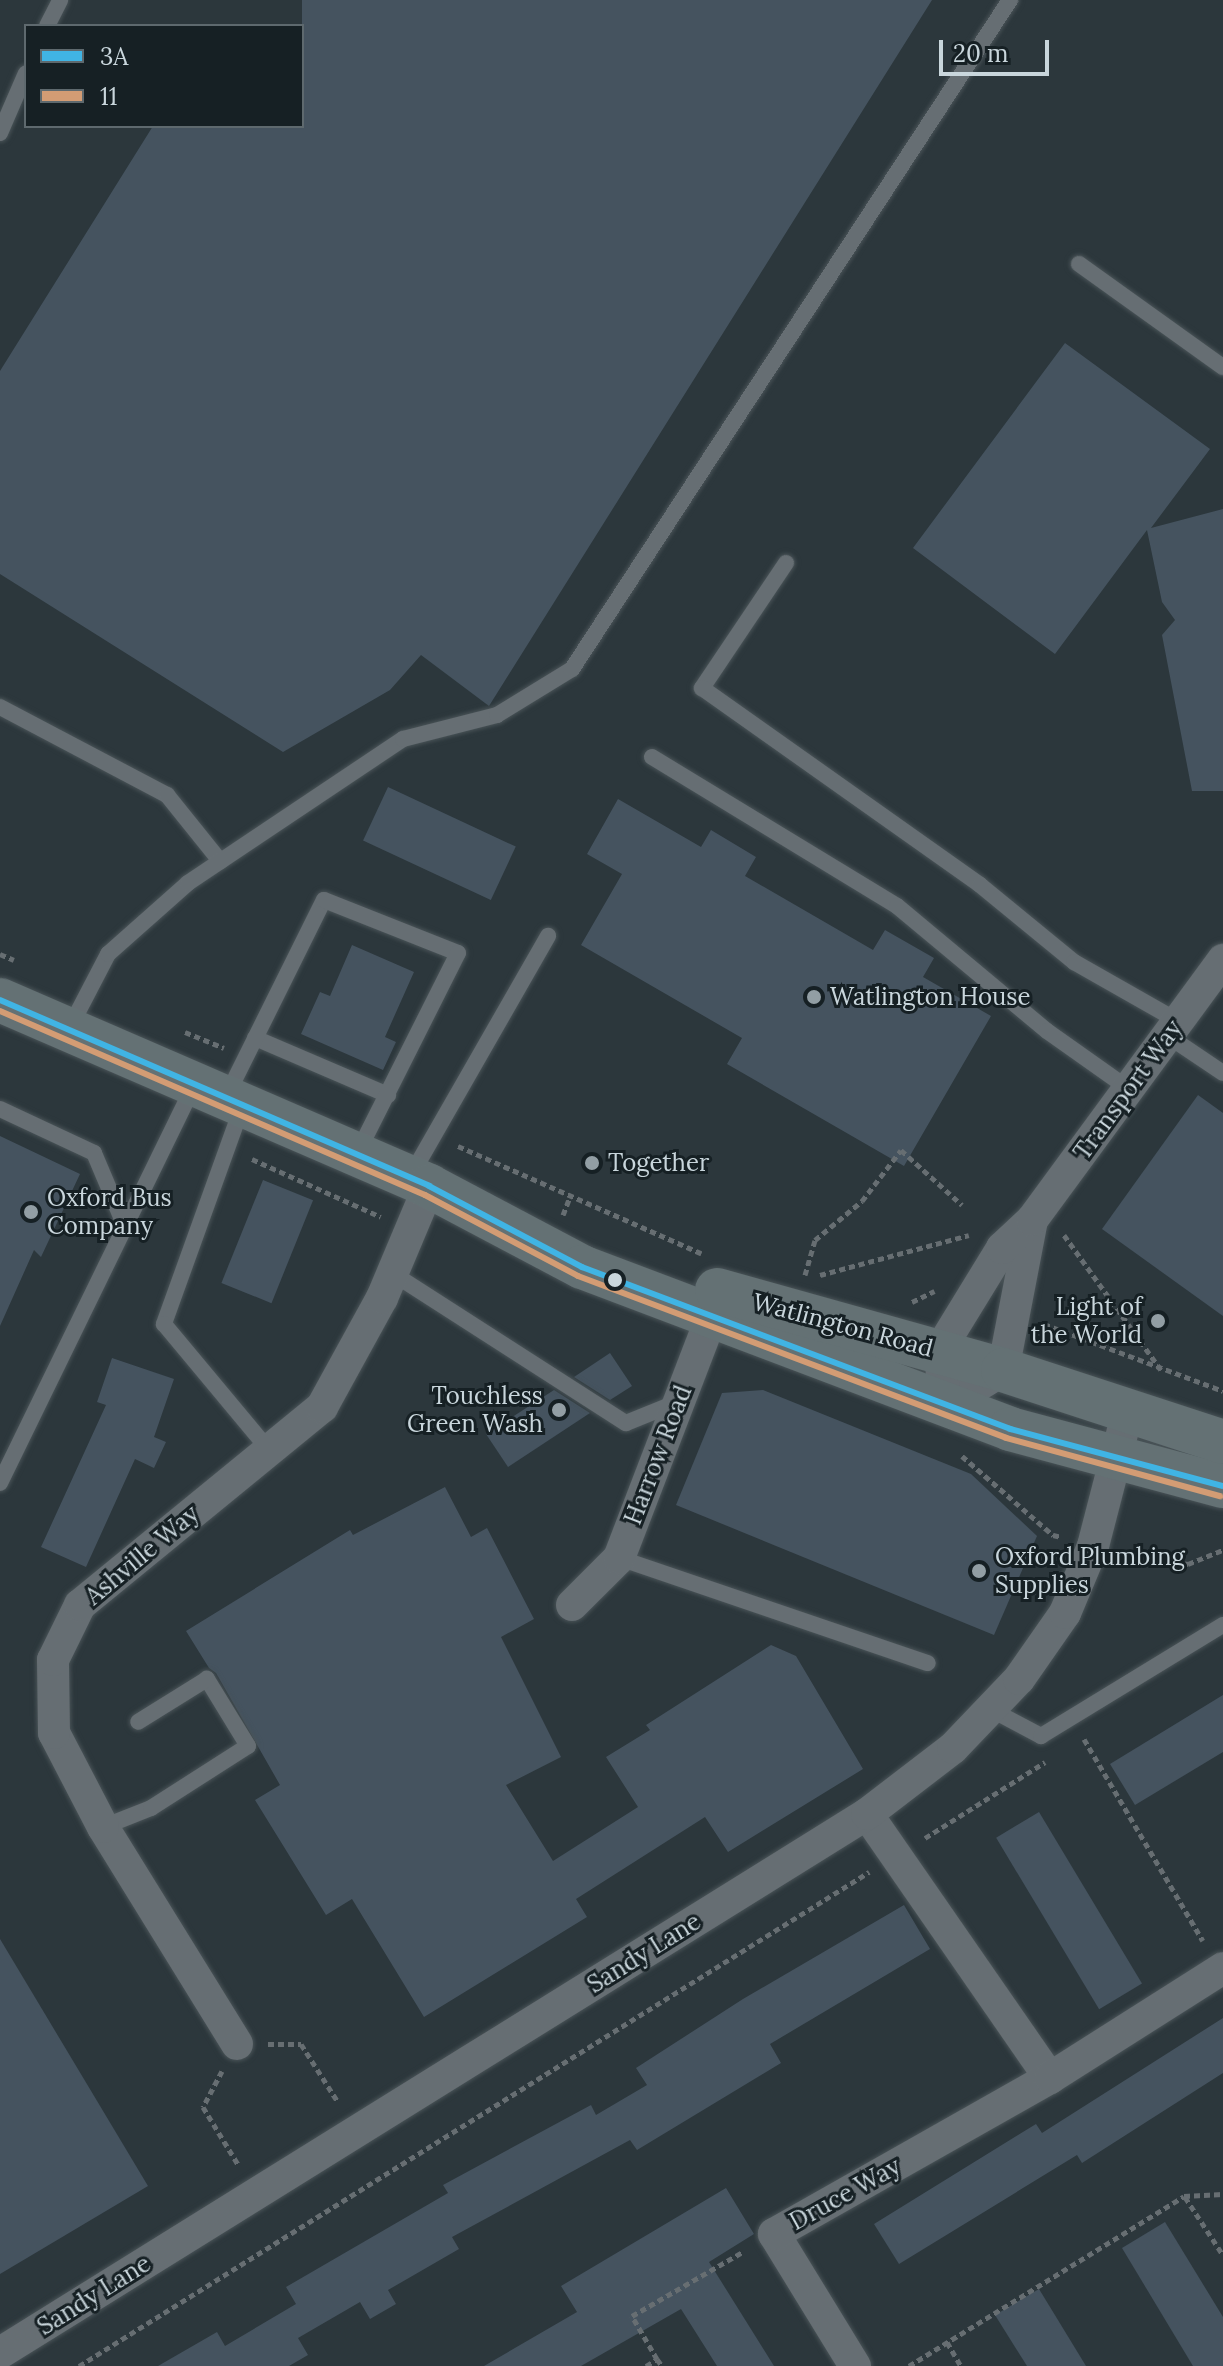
<!DOCTYPE html>
<html>
<head>
<meta charset="utf-8">
<style>
  body { margin:0 }
  #map { position:relative; width:1223px; height:2366px; overflow:hidden; background:#2c373c; font-family:Lora,serif }
  div>[style] { position:absolute }
  [style*='--x'] { left:calc(var(--x)*1px); top:calc(var(--y)*1px); width:calc(var(--w)*1px); rotate:calc(var(--a)*1deg) }
  .building>* { inset:0; background:#45535f; transform-origin:0 0 }
  .path>* { height:5px; margin-top:-2.5px; transform-origin:0; background:repeating-linear-gradient(90deg,#676e72 0 6px,transparent 0 10px) }
  .roads { filter:drop-shadow(0 0 2px #495357) drop-shadow(0 0 2px #495357) }
  .service>* { height:16px; margin:-8px; padding:0 8px; transform-origin:8px; border-radius:8px; background:#666e73 }
  .minor>* { height:32px; margin:-16px; padding:0 16px; transform-origin:16px; border-radius:16px; background:#666e73 }
  .secondary>* { height:44px; margin:-22px; padding:0 22px; transform-origin:22px; border-radius:22px; background:#647174 }
  .bus-1>* { height:6px; margin:-3px; padding:0 3px; transform-origin:3px; border-radius:3px; background:#40b4e4 }
  .bus-2>* { height:6px; margin:-3px; padding:0 3px; transform-origin:3px; border-radius:3px; background:#d39c74 }
  .dots>* { width:22px; height:22px; translate:-50% -50%; box-sizing:border-box; border:4px solid #162024; border-radius:50% }
  span { translate:-50% -50%; white-space:nowrap; text-align:center; line-height:1.15; -webkit-text-stroke:6px #162024; paint-order:stroke }
  .poi-label { font-size:24px; color:#c9d6dc }
  .left { translate:0 -50%; text-align:left }
  .right { translate:-100% -50%; text-align:right }
  .street-label { font-size:24px; color:#c9d6dc }
  .legend { position:absolute; left:24px; top:24px; width:280px; height:104px; box-sizing:border-box; background:#162024; border:2px solid #5e696e; margin:0; padding:10px 14px; list-style:none; font-size:24px; color:#c9d6dc }
  .legend li { display:flex; align-items:center; gap:16px; height:40px }
  .legend b { width:40px; border:2px solid #5e696e }
  .scale { position:absolute; left:939px; top:40px; width:110px; height:36px; box-sizing:border-box; border:4px solid #c9d6dc; border-top:0; padding-left:10px; font-size:24px; line-height:28px; white-space:nowrap; color:#c9d6dc; -webkit-text-stroke:6px #162024; paint-order:stroke }
</style>
</head>
<body>
<div id="map">
  <div class="building">
    <i style="clip-path:polygon(302px 0,932px 0,489px 706px,421px 655px,390px 690px,283px 752px,0 574px,0 371px,153px 126px,302px 126px)"></i>
    <i style="clip-path:polygon(1065px 343px,1210px 449px,1151px 528px,1223px 509px,1223px 791px,1192px 791px,1162px 635px,1175px 620px,1162px 602px,1147px 530px,1055px 654px,913px 548px)"></i>
    <i style="left:388px;top:787px;width:141px;height:59px;rotate:25deg"></i>
    <i style="clip-path:polygon(618px 799px,701px 847px,711px 830px,756px 857px,745px 876px,873px 950px,885px 930px,934px 958px,923px 977px,991px 1016px,904px 1166px,727px 1064px,742px 1038px,581px 945px,622px 874px,587px 854px)"></i>
    <i style="clip-path:polygon(352px 945px,414px 972px,385px 1037px,396px 1042px,383px 1070px,301px 1034px,320px 992px,330px 996px)"></i>
    <i style="clip-path:polygon(1198px 1095px,1223px 1113px,1223px 1316px,1102px 1229px)"></i>
    <i style="clip-path:polygon(0 1136px,80px 1174px,41px 1257px,34px 1250px,0 1326px)"></i>
    <i style="left:263px;top:1180px;width:54px;height:111px;rotate:22deg"></i>
    <i style="clip-path:polygon(610px 1353px,632px 1386px,610px 1400px,574px 1377px)"></i>
    <i style="clip-path:polygon(112px 1358px,174px 1379px,154px 1437px,166px 1442px,154px 1468px,135px 1459px,86px 1567px,41px 1547px,106px 1405px,97px 1402px)"></i>
    <i style="clip-path:polygon(554px 1390px,590px 1413px,508px 1467px,486px 1434px)"></i>
    <i style="clip-path:polygon(763px 1390px,971px 1474px,1037px 1536px,994px 1635px,676px 1505px,722px 1393px)"></i>
    <i style="clip-path:polygon(445px 1487px,471px 1537px,487px 1528px,534px 1619px,501px 1637px,561px 1757px,506px 1785px,553px 1861px,638px 1807px,606px 1757px,650px 1730px,646px 1725px,771px 1645px,796px 1656px,863px 1769px,728px 1852px,705px 1817px,576px 1899px,587px 1917px,424px 2017px,352px 1899px,326px 1915px,255px 1800px,280px 1785px,216px 1673px,209px 1668px,186px 1631px,350px 1530px,353px 1535px)"></i>
    <i style="clip-path:polygon(1223px 1695px,1223px 1752px,1135px 1805px,1110px 1764px)"></i>
    <i style="left:1039px;top:1812px;width:200px;height:50px;rotate:59deg"></i>
    <i style="clip-path:polygon(904px 1905px,930px 1949px,770px 2044px,781px 2063px,637px 2150px,630px 2140px,452px 2237px,459px 2249px,388px 2290px,396px 2304px,370px 2319px,360px 2302px,298px 2338px,308px 2355px,289px 2366px,158px 2366px,217px 2332px,225px 2346px,296px 2304px,286px 2287px,448px 2193px,443px 2185px,591px 2105px,596px 2115px,647px 2085px,636px 2068px,743px 1999px)"></i>
    <i style="clip-path:polygon(0 1939px,148px 2186px,0 2274px)"></i>
    <i style="clip-path:polygon(1223px 2018px,1223px 2073px,1082px 2163px,1077px 2155px,899px 2264px,874px 2224px,1036px 2124px,1042px 2133px)"></i>
    <i style="clip-path:polygon(726px 2188px,754px 2234px,709px 2262px,774px 2366px,717px 2366px,681px 2309px,581px 2366px,484px 2366px,577px 2312px,561px 2286px)"></i>
    <i style="clip-path:polygon(1165px 2222px,1223px 2317px,1223px 2366px,1193px 2366px,1122px 2248px)"></i>
    <i style="clip-path:polygon(1039px 2289px,1086px 2366px,1027px 2366px,995px 2315px)"></i>
  </div>
  <div class="path">
    <i style="--x:0;--y:954;--w:15;--a:23"></i>
    <i style="--x:185;--y:1032;--w:42;--a:22.3"></i>
    <i style="--x:458;--y:1146;--w:266;--a:23.8"></i>
    <i style="--x:252;--y:1159;--w:141;--a:24.2"></i>
    <i style="--x:563;--y:1215;--w:19;--a:-69"></i>
    <i style="--x:1064;--y:1235;--w:166;--a:54.3"></i>
    <i style="--x:805;--y:1275;--w:36;--a:-74"></i>
    <i style="--x:815;--y:1240;--w:61;--a:-39.7"></i>
    <i style="--x:862;--y:1201;--w:64;--a:-52.6"></i>
    <i style="--x:901;--y:1150;--w:82;--a:42"></i>
    <i style="--x:820;--y:1275;--w:154;--a:-15"></i>
    <i style="--x:912;--y:1302;--w:25;--a:-26"></i>
    <i style="--x:1044;--y:1324;--w:191;--a:20.5"></i>
    <i style="--x:962;--y:1456;--w:121;--a:41"></i>
    <i style="--x:1053;--y:1535;--w:9;--a:13"></i>
    <i style="--x:1125;--y:1556;--w:64;--a:7.2"></i>
    <i style="--x:1188;--y:1564;--w:38;--a:-22"></i>
    <i style="--x:1084;--y:1739;--w:234;--a:59.5"></i>
    <i style="--x:925;--y:1838;--w:142;--a:-32.3"></i>
    <i style="--x:268;--y:2044;--w:33;--a:0"></i>
    <i style="--x:301;--y:2044;--w:69;--a:57.5"></i>
    <i style="--x:222;--y:2071;--w:41;--a:117.8"></i>
    <i style="--x:203;--y:2107;--w:69;--a:58.6"></i>
    <i style="--x:1185;--y:2197;--w:69;--a:56.8"></i>
    <i style="--x:947;--y:2342;--w:28;--a:60"></i>
    <i style="--x:657;--y:2359;--w:50;--a:-120.2"></i>
    <i style="--x:632;--y:2316;--w:129;--a:-30.1"></i>
    <i style="--x:79;--y:2366;--w:932;--a:-32.02"></i>
    <i style="--x:646;--y:2366;--w:13;--a:-32"></i>
    <i style="--x:657;--y:2359;--w:9;--a:54"></i>
    <i style="--x:909;--y:2366;--w:323;--a:-31.7"></i>
    <i style="--x:1184;--y:2196;--w:39;--a:-3"></i>
  </div>
  <div class="roads">
    <div class="service">
      <i style="--x:47;--y:26;--w:29;--a:-63"></i>
      <i style="--x:0;--y:133;--w:65;--a:-66.6"></i>
      <i style="--x:1079;--y:264;--w:177;--a:35.6"></i>
      <i style="--x:786;--y:563;--w:151;--a:123.9"></i>
      <i style="--x:702;--y:688;--w:341;--a:35.3"></i>
      <i style="--x:980;--y:885;--w:122;--a:39.3"></i>
      <i style="--x:1074;--y:962;--w:120;--a:29.6"></i>
      <i style="--x:0;--y:707;--w:189;--a:27.8"></i>
      <i style="--x:167;--y:795;--w:85;--a:51.2"></i>
      <i style="--x:652;--y:757;--w:287;--a:31.3"></i>
      <i style="--x:897;--y:906;--w:195;--a:39.8"></i>
      <i style="--x:1047;--y:1031;--w:100;--a:35.3"></i>
      <i style="--x:69;--y:1029;--w:85;--a:-62.5"></i>
      <i style="--x:108;--y:954;--w:107;--a:-41.6"></i>
      <i style="--x:188;--y:883;--w:259;--a:-33.8"></i>
      <i style="--x:403;--y:739;--w:97;--a:-14.3"></i>
      <i style="--x:497;--y:715;--w:88;--a:-31.5"></i>
      <i style="--x:572;--y:669;--w:800;--a:-56.79"></i>
      <i style="--x:1168;--y:1036;--w:66;--a:33.9"></i>
      <i style="--x:255;--y:1038;--w:145;--a:23.2"></i>
      <i style="--x:226;--y:1097;--w:220;--a:-63.6"></i>
      <i style="--x:324;--y:900;--w:144;--a:21.6"></i>
      <i style="--x:458;--y:953;--w:225;--a:116.7"></i>
      <i style="--x:242;--y:1107;--w:231;--a:109.8"></i>
      <i style="--x:164;--y:1324;--w:164;--a:50.2"></i>
      <i style="--x:0;--y:1109;--w:104;--a:25.1"></i>
      <i style="--x:94;--y:1153;--w:77;--a:67.1"></i>
      <i style="--x:410;--y:1177;--w:278;--a:-60.2"></i>
      <i style="--x:392;--y:1273;--w:278;--a:32.7"></i>
      <i style="--x:626;--y:1423;--w:56;--a:-22"></i>
      <i style="--x:0;--y:1483;--w:441;--a:-64"></i>
      <i style="--x:619;--y:1558;--w:326;--a:18.8"></i>
      <i style="--x:990;--y:1709;--w:58;--a:27.9"></i>
      <i style="--x:1041;--y:1736;--w:213;--a:-31.4"></i>
      <i style="--x:103;--y:1827;--w:52;--a:-21.6"></i>
      <i style="--x:151;--y:1808;--w:115;--a:-32.6"></i>
      <i style="--x:248;--y:1746;--w:79;--a:-121.5"></i>
      <i style="--x:207;--y:1679;--w:81;--a:148.1"></i>
    </div>
    <div class="minor">
      <i style="--x:1032;--y:1220;--w:153;--a:100.9"></i>
      <i style="--x:1003;--y:1370;--w:67;--a:148.4"></i>
      <i style="--x:946;--y:1405;--w:54;--a:-97.4"></i>
      <i style="--x:939;--y:1351;--w:121;--a:-58.5"></i>
      <i style="--x:1002;--y:1248;--w:41;--a:-43"></i>
      <i style="--x:1032;--y:1220;--w:323;--a:-53.7"></i>
      <i style="--x:572;--y:1605;--w:66;--a:-45"></i>
      <i style="--x:619;--y:1558;--w:279;--a:-69"></i>
      <i style="--x:867;--y:1814;--w:321;--a:55.3"></i>
      <i style="--x:237;--y:2044;--w:255;--a:-121.7"></i>
      <i style="--x:103;--y:1827;--w:106;--a:-117.5"></i>
      <i style="--x:54;--y:1733;--w:73;--a:-90.8"></i>
      <i style="--x:53;--y:1660;--w:61;--a:-63.9"></i>
      <i style="--x:80;--y:1605;--w:313;--a:-39.3"></i>
      <i style="--x:322;--y:1407;--w:124;--a:-61.2"></i>
      <i style="--x:382;--y:1298;--w:121;--a:-67.2"></i>
      <i style="--x:0;--y:2353;--w:1021;--a:-31.87"></i>
      <i style="--x:867;--y:1814;--w:108;--a:-37.5"></i>
      <i style="--x:953;--y:1748;--w:95;--a:-46.3"></i>
      <i style="--x:1019;--y:1679;--w:80;--a:-55.1"></i>
      <i style="--x:1065;--y:1613;--w:73;--a:-67.3"></i>
      <i style="--x:1093;--y:1546;--w:139;--a:-75.5"></i>
      <i style="--x:855;--y:2366;--w:155;--a:-121.5"></i>
      <i style="--x:774;--y:2234;--w:317;--a:-29.5"></i>
      <i style="--x:1050;--y:2078;--w:205;--a:-32.4"></i>
    </div>
    <div class="secondary">
      <i style="--x:0;--y:1000;--w:468;--a:23.4"></i>
      <i style="--x:429;--y:1186;--w:173;--a:27.9"></i>
      <i style="--x:582;--y:1267;--w:458;--a:20.7"></i>
      <i style="--x:1010;--y:1429;--w:220;--a:15"></i>
      <i style="--x:717;--y:1290;--w:297;--a:15.6"></i>
      <i style="--x:1003;--y:1370;--w:231;--a:18.1"></i>
    </div>
  </div>
  <div class="bus-1">
    <i style="--x:0;--y:1000;--w:468;--a:23.4"></i>
    <i style="--x:429;--y:1186;--w:173;--a:27.9"></i>
    <i style="--x:582;--y:1267;--w:458;--a:20.7"></i>
    <i style="--x:1010;--y:1429;--w:220;--a:15"></i>
  </div>
  <div class="bus-2">
    <i style="--x:0;--y:1011;--w:463;--a:23.4"></i>
    <i style="--x:425;--y:1195;--w:173;--a:27.9"></i>
    <i style="--x:578;--y:1276;--w:458;--a:20.7"></i>
    <i style="--x:1006;--y:1438;--w:222;--a:15.2"></i>
  </div>
  <div class="dots">
    <i style="left:814px;top:997px;background:#929ea4"></i>
    <i style="left:592px;top:1163px;background:#929ea4"></i>
    <i style="left:31px;top:1212px;background:#929ea4"></i>
    <i style="left:615px;top:1280px;background:#c9d6dc"></i>
    <i style="left:1158px;top:1321px;background:#929ea4"></i>
    <i style="left:559px;top:1410px;background:#929ea4"></i>
    <i style="left:979px;top:1571px;background:#929ea4"></i>
  </div>
  <div class="poi-label">
    <span class="left" style="left:830px;top:997px">Watlington House</span>
    <span class="left" style="left:608px;top:1163px">Together</span>
    <span class="left" style="left:47px;top:1212px">Oxford Bus<br>Company</span>
    <span class="right" style="left:1142px;top:1321px">Light of<br>the World</span>
    <span class="right" style="left:543px;top:1410px">Touchless<br>Green Wash</span>
    <span class="left" style="left:995px;top:1571px">Oxford Plumbing<br>Supplies</span>
  </div>
  <div class="street-label">
    <span style="left:1128px;top:1090px;rotate:-54deg">Transport Way</span>
    <span style="left:843px;top:1325px;rotate:15deg">Watlington Road</span>
    <span style="left:658px;top:1455px;rotate:-69deg">Harrow Road</span>
    <span style="left:142px;top:1555px;rotate:-40deg">Ashville Way</span>
    <span style="left:644px;top:1953px;rotate:-32deg">Sandy Lane</span>
    <span style="left:845px;top:2194px;rotate:-29deg">Druce Way</span>
    <span style="left:94px;top:2295px;rotate:-32deg">Sandy Lane</span>
  </div>
  <ul class="legend">
  <li><b style="height:10px;background:#40b4e4"></b>3A</li>
  <li><b style="height:10px;background:#d39c74"></b>11</li>
  </ul>
  <div class="scale">20 m</div>
</div>
</body>
</html>
